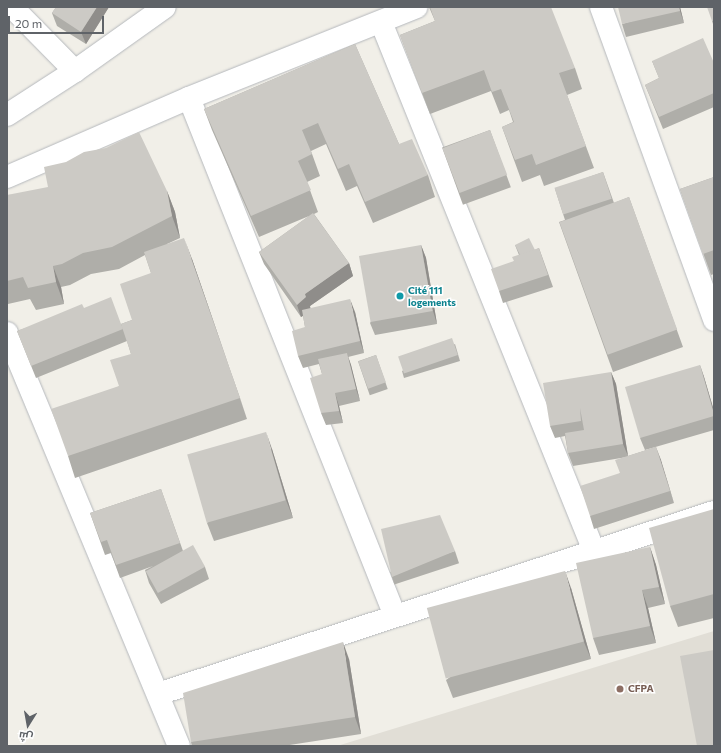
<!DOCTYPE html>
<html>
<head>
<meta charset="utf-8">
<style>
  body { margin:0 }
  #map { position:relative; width:721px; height:753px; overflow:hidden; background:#f1efe8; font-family:Commissioner,Cairo,sans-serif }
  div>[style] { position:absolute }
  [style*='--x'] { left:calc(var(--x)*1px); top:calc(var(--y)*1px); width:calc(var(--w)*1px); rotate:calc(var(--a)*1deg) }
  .education>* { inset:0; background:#e1ded6 }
  .roads { filter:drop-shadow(0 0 1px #b5b8bc) drop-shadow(0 0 1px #b5b8bc) }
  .minor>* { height:22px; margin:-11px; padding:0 11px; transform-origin:11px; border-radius:11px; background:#fff }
  .wall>* { inset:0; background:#afaea9; transform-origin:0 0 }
  .shaded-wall>* { inset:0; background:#8f8d8a }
  .building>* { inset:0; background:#cccac5; transform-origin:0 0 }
  .dots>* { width:11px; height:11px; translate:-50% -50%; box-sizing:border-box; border:2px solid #fff; border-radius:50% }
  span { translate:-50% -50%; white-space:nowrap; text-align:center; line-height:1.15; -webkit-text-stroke:3px #fff; paint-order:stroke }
  .culture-label { font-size:10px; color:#0d838f; font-weight:700 }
  .left { translate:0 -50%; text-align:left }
  .education-label { font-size:10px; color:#785e54; font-weight:700 }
  .frame { position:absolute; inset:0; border:8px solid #5f6368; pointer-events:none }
  .north { position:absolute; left:8px; top:705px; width:40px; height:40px; -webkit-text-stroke:3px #fff; paint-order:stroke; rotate:191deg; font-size:11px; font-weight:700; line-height:16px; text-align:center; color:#5f6368 }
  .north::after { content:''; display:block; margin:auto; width:14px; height:18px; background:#5f6368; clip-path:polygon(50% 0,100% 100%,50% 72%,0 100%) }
  .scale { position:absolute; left:8px; top:16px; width:96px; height:18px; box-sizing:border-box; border:2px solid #5f6368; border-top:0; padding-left:5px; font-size:12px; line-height:14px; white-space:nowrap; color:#5f6368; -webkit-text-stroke:3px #fff; paint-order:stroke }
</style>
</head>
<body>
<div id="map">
  <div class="education">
    <i style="clip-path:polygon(714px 631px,714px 746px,337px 746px)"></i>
  </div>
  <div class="roads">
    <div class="minor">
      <i style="--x:12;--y:7;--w:90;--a:45.5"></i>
      <i style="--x:601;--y:7;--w:333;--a:70.1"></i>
      <i style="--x:381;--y:22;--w:570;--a:68.07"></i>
      <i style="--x:189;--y:98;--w:557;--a:68.31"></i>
      <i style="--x:7;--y:115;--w:81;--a:-32.9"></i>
      <i style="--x:75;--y:71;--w:110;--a:-35.4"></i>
      <i style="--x:7;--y:177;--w:198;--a:-23.5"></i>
      <i style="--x:189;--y:98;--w:245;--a:-21.8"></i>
      <i style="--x:7;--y:333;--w:447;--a:67.4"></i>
      <i style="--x:158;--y:694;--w:585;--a:-18.13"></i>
    </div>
  </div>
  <div class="wall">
    <i style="clip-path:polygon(56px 7px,109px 7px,86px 44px,57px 26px,52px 13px)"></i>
    <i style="clip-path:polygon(429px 7px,575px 68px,582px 89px,567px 95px,594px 168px,544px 186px,540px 175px,522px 182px,502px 127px,513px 122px,509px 110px,500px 114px,491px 91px,430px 114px,400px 35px,435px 21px)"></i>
    <i style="clip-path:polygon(680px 7px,684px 23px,626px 37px,622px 24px)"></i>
    <i style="clip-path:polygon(714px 7px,714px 27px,712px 21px)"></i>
    <i style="clip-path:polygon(355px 44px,399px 144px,428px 175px,435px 197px,373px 223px,357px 186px,346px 191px,326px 144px,311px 151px,320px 176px,307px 182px,318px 212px,314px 214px,349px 263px,353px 276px,310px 306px,310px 308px,355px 312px,364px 353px,348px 357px,351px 365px,360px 401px,339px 406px,343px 423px,326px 425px,321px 413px,322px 374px,319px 364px,303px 368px,298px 356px,305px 327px,303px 316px,301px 317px,264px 264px,259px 252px,309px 216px,259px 237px,212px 130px,204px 109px)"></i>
    <i style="clip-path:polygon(652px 61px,714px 63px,714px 107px,663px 129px,650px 97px,645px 85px,659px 78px)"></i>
    <i style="left:490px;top:130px;width:61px;height:51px;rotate:70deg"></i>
    <i style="clip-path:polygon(603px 172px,614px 203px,629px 197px,683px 347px,613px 372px,559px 222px,565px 220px,555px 189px)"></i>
    <i style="clip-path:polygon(714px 177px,714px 274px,711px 275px,680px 189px)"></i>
    <i style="clip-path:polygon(167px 191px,175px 212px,180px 238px,167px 244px,192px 259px,247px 419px,75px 478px,68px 456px,119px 386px,131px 354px,127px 341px,36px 378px,17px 331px,84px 308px,121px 324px,132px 320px,151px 273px,145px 255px,119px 269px,91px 274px,70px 285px,61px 287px,64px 304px,36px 310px,30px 299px,8px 304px,7px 302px,7px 195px)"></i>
    <i style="clip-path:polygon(421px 245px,426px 258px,437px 324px,375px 335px,370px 323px)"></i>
    <i style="clip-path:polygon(515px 245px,535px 250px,539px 248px,553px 287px,503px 303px,499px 291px,514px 261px,519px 255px)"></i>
    <i style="clip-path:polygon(455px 344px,460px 361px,404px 378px,402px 371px)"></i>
    <i style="left:376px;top:355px;width:36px;height:19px;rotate:71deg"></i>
    <i style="clip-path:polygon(700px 365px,704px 377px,714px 411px,714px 430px,645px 450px,640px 438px)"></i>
    <i style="clip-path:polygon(611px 372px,616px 384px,628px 456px,656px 447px,674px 503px,594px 529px,590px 516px,620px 473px,627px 457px,573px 466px,568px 453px,565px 436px,555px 438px,550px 426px)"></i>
    <i style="clip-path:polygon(272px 449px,293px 518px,214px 541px,207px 523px)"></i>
    <i style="clip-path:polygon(161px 489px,183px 551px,205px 567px,209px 579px,161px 604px,149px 583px,145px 570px,153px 566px,120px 578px,111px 553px,105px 555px,90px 513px)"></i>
    <i style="clip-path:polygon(714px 509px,714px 618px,678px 627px,670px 606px)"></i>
    <i style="clip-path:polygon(650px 547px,656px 565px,665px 604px,648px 608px,656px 643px,599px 655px,593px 638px)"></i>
    <i style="left:455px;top:551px;width:13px;height:68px;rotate:72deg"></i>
    <i style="clip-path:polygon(571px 588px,591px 659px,453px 698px,446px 680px)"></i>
    <i style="clip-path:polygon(349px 659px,361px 734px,283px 746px,192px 746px,191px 742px)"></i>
  </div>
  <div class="shaded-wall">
    <i style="clip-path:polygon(97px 7px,109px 7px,86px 44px,81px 32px)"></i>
    <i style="clip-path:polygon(679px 7px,680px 7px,684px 23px,680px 11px)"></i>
    <i style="clip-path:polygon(167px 191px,175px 212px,180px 238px,172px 216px)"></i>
    <i style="clip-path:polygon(184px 238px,192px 259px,247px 419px,240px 398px)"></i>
    <i style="clip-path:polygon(421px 245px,426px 258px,437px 324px,433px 311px)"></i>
    <i style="clip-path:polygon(349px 263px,353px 276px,310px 306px,311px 310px,301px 317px,297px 305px,305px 294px)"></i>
    <i style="clip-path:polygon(53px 266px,61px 287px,64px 304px,56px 282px)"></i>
    <i style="clip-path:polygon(350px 299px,355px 312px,364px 353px,360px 341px)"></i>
    <i style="clip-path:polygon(347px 353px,351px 365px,360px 401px,356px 389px)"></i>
    <i style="clip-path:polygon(700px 365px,704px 377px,714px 411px,714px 414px)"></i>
    <i style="clip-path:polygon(611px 372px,616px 384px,628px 456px,623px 444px)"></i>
    <i style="clip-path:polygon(335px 393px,339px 406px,343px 423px,339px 411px)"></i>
    <i style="clip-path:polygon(266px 432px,272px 449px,293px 518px,286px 500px)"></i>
    <i style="clip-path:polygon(656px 447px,661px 460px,674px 503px,670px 491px)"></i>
    <i style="clip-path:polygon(650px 547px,656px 565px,665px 604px,659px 587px)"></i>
    <i style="clip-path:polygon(565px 571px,571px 588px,591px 659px,584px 642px)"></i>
    <i style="clip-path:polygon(642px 590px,648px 608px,656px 643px,650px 626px)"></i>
    <i style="clip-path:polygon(343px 642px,349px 659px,361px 734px,355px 717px)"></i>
  </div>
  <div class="building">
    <i style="clip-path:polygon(56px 7px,97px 7px,81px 32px,52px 13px)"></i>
    <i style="clip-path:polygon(430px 7px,551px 7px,575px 68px,559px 73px,586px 146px,536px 165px,532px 154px,515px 160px,502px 127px,514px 122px,501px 89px,492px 92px,484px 70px,422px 93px,400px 35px,435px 21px)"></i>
    <i style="clip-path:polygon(618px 7px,679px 7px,680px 11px,622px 24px)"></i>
    <i style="clip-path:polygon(707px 7px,714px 7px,714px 21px,712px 21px)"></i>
    <i style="clip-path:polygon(703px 38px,714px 63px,714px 93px,659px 117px,645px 85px,659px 78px,652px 61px)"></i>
    <i style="clip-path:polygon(355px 44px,399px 144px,412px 139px,428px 175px,365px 202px,349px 164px,338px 169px,318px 123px,302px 130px,312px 154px,298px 161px,311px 190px,251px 216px,204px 109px)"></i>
    <i style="left:490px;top:130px;width:48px;height:51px;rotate:69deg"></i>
    <i style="clip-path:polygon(139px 132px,167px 191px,172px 216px,112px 247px,83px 253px,62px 264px,53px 266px,56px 282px,28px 288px,23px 277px,7px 281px,7px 195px,48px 187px,44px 167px,66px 162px,84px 152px,106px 148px)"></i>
    <i style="left:603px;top:172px;width:28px;height:51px;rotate:72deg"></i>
    <i style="clip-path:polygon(714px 177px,714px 250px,703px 254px,680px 189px)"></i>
    <i style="left:629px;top:197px;width:141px;height:74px;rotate:70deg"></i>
    <i style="clip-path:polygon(313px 213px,349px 263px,305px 294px,306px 297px,297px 305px,259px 252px)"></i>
    <i style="clip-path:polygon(184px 238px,240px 398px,68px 456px,51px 409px,119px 386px,110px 360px,131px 354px,121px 324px,132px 320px,120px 284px,151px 273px,144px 252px)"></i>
    <i style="clip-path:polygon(529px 238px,535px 250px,520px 255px,515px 245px)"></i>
    <i style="left:421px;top:245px;width:67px;height:63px;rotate:80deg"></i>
    <i style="clip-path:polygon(539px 248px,548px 275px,499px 291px,491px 269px,514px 261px,512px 257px)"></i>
    <i style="clip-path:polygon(111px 297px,121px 324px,123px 329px,31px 366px,17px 331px,82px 304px,84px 308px)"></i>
    <i style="clip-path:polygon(350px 299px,360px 341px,298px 356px,292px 331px,305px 327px,302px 310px)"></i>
    <i style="left:452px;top:338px;width:18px;height:57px;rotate:71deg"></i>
    <i style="clip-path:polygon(347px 353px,356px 389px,335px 393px,339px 411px,321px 413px,310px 378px,322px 374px,318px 359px)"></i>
    <i style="left:376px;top:355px;width:29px;height:19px;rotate:70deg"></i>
    <i style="clip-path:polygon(700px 365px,714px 414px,714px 416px,640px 438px,625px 387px)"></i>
    <i style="clip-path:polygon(611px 372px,623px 444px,568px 453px,565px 433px,584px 430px,580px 408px,581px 421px,550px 426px,543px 383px)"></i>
    <i style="left:266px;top:432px;width:71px;height:82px;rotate:74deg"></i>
    <i style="clip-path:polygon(656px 447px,670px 491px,590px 516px,580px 486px,620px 473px,615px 460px)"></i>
    <i style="clip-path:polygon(161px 489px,180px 543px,116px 565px,107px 540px,101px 542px,90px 513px)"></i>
    <i style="clip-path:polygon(714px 509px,714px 594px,670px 606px,649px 528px)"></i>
    <i style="clip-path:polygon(440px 515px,455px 551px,392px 577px,381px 529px)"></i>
    <i style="left:193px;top:545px;width:25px;height:54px;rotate:61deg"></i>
    <i style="clip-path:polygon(650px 547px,659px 587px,642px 590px,650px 626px,593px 638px,576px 563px)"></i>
    <i style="left:565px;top:571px;width:73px;height:143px;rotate:75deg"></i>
    <i style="clip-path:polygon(343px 642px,355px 717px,191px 742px,183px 693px)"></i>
    <i style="clip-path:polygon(714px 650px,714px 746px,697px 746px,680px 656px)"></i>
  </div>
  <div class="dots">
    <i style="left:400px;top:296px;background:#0f9aa8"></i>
    <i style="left:620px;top:689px;background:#8d6e63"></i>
  </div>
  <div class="culture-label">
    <span class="left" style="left:408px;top:296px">Cité 111<br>logements</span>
  </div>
  <div class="education-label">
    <span class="left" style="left:628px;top:689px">CFPA</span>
  </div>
  <div class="frame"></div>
  <div class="north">ش</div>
  <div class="scale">20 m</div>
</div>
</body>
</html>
